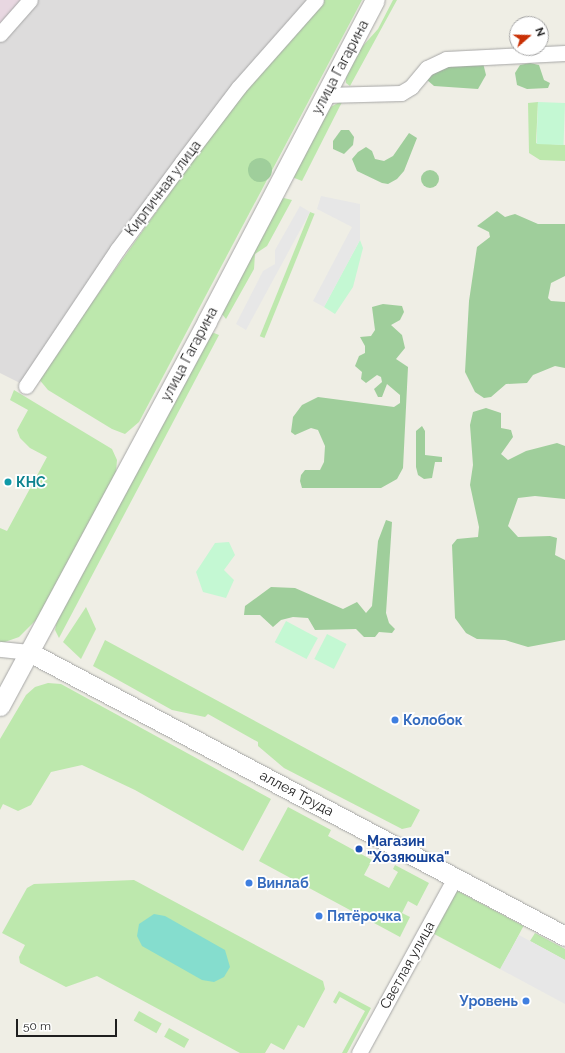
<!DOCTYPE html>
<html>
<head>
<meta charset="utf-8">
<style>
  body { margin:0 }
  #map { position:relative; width:565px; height:1053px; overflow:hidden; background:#efeee5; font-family:Raleway,sans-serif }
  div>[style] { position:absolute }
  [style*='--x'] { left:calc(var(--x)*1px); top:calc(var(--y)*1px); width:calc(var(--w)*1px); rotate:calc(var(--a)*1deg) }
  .residential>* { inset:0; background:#dddcdc }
  .industrial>* { inset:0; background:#e8d7e1 }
  .grass>* { inset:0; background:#bde8ad; transform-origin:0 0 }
  .forest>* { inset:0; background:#9fce9b }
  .round { border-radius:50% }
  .park>* { inset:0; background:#c4f8d3; transform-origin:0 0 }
  .pitch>* { inset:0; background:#85ddce }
  .parking>* { inset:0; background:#e7e7e7 }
  .roads { filter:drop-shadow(0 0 1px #a6a6a6) drop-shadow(0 0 1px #a6a6a6) }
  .minor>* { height:15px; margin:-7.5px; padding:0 7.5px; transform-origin:7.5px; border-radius:7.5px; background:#fff }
  .tertiary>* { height:19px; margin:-9.5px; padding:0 9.5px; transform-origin:9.5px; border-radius:9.5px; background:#fff }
  .dots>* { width:11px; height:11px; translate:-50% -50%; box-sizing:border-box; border:2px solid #fff; border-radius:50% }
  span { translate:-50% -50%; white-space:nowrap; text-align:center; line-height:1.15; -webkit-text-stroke:3.5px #fff; paint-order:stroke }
  .street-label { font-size:14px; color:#1f1f1f }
  .culture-label { font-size:14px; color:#0d838f; font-weight:700 }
  .left { translate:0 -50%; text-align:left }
  .shop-label { font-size:14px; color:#366cbe; font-weight:700 }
  .right { translate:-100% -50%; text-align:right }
  .transit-label { font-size:14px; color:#164399; font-weight:700 }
  .north { position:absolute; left:509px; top:16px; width:40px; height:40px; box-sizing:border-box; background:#fff; border:1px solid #a5a5a5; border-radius:50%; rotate:70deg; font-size:11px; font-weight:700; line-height:16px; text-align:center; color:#1f1f1f }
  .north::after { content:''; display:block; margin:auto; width:14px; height:18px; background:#c93005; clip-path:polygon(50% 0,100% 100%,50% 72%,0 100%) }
  .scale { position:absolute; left:16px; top:1019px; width:101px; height:18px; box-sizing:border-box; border:2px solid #1f1f1f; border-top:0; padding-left:5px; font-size:12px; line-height:14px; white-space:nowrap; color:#1f1f1f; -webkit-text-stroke:3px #fff; paint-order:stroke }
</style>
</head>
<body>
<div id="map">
  <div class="residential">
    <i style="clip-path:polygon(30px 0,316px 0,271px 49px,26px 386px,0 373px,0 34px)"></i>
  </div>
  <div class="industrial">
    <i style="clip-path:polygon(0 0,30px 0,0 34px)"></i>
  </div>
  <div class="grass">
    <i style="clip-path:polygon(323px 0,362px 0,139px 422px,125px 434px,112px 429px,48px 390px,38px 378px,223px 118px,268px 60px)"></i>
    <i style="clip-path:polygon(393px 0,397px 0,350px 86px,346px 83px,346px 75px,361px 48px,378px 29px)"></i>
    <i style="clip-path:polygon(343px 100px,302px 181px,292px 177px,329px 108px)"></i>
    <i style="clip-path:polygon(538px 102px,536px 143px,565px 145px,565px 161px,540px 160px,529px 153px,528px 103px)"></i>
    <i style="clip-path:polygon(284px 198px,292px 200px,267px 246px,255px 254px,254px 269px,226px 319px,222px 314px,222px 309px,282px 199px)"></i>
    <i style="left:310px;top:212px;width:5px;height:134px;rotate:22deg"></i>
    <i style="clip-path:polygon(214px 333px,219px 335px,59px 638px,55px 630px,58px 615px,209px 335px)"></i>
    <i style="clip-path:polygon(14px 390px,112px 449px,117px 460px,116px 472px,37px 619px,19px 637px,2px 643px,0 642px,0 528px,7px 531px,47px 457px,30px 448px,20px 438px,17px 430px,28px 410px,10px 400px)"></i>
    <i style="clip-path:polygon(86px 607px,96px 629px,81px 659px,63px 642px)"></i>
    <i style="clip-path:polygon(105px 640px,420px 810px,411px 827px,402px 829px,284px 768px,258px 746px,258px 742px,208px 714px,205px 717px,172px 710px,93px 666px)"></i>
    <i style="clip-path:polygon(48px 683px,61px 684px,271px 799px,243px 851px,135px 790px,82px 765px,51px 772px,31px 805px,18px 811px,3px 804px,0 810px,0 739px,26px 695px,35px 687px)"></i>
    <i style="clip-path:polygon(288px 807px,331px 830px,328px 836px,372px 860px,364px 875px,389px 888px,398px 872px,393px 869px,395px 865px,429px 883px,417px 906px,408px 901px,402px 913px,410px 917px,400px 937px,259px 861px)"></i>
    <i style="clip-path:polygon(134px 880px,323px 981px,325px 989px,304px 1028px,298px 1025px,284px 1050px,271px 1043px,265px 1053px,240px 1053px,97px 976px,66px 987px,20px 963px,19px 957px,25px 945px,2px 933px,27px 888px,34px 884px)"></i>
    <i style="left:452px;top:888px;width:81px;height:49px;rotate:28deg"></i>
    <i style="clip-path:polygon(535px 933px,565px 949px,565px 960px,530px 941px)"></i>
    <i style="clip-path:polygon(339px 991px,371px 1008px,347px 1053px,342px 1053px,365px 1011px,340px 997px,336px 1004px,333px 1002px)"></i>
    <i style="left:139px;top:1011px;width:26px;height:11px;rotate:29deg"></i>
    <i style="left:169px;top:1028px;width:23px;height:10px;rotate:29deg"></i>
  </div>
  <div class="forest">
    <i style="clip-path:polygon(483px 63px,486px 75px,478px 89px,434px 86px,426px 79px,430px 72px,442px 66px)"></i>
    <i style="clip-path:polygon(530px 63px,539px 65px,544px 80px,550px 83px,548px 88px,527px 89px,517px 85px,515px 73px,520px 65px)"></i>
    <i style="clip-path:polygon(341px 130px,349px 130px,354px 137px,353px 145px,344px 154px,333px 149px,333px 141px)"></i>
    <i style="clip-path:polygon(409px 133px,417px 138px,404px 171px,397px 179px,388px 184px,382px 183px,357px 171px,352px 159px,358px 152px,366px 147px,372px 151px,375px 159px,384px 161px,393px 156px)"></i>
    <i class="round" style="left:248px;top:158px;width:24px;height:24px"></i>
    <i class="round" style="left:421px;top:170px;width:18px;height:18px"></i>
    <i style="clip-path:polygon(497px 211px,505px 217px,515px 214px,538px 224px,565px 224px,565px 276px,551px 283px,548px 298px,551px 301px,565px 302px,565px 368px,555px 366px,533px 375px,527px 383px,506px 384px,491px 397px,484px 398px,475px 392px,465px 372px,469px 301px,477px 247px,490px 237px,489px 232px,477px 226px)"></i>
    <i style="clip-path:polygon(383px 304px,402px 306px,404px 312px,400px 320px,391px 325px,402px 335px,405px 348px,396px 359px,408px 367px,403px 468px,397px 479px,381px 488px,302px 488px,300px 481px,301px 475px,305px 470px,320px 470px,324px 462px,325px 446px,318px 430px,311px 428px,295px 435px,291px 432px,293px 417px,302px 405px,318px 397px,394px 407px,400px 403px,400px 395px,387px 384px,382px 397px,378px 397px,374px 389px,382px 382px,381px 377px,377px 375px,366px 383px,361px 379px,362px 372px,355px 366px,359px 356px,365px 353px,365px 346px,360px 337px,371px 336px,375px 330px,372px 307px)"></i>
    <i style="clip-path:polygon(486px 408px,501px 413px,501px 428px,511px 430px,513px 437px,501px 454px,508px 460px,526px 451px,557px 443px,565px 446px,565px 499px,535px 496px,518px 498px,508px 526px,518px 537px,550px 536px,557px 538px,555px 555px,565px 560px,565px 640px,528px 647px,505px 640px,477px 639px,466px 633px,455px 618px,452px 545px,457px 539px,478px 537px,479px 527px,470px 485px,473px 465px,470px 425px,473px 412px)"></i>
    <i style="clip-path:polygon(422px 426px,425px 431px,425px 455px,442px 457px,442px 462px,435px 462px,432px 478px,424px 479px,418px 475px,416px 467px,416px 431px)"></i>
    <i style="clip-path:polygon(386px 520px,392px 522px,386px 613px,389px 623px,395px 629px,392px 633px,379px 632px,375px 637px,364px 637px,356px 629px,315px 630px,308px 618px,293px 617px,281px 620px,273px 627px,260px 615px,244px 615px,245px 606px,271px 587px,295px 588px,343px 609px,357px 602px,366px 613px,372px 606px,378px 541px)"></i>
  </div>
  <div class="park">
    <i style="left:538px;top:102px;width:27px;height:42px;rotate:2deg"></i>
    <i style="clip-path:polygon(360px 240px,363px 248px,353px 287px,335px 314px,324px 307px)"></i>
    <i style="clip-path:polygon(229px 542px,235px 555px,224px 570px,234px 580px,226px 598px,203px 592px,196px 572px,215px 543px)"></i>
    <i style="left:286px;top:621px;width:36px;height:24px;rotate:28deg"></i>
    <i style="left:327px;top:634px;width:22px;height:28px;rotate:27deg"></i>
  </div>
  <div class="pitch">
    <i style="clip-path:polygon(154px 914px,165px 916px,225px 950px,230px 967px,224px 977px,214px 982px,202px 980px,142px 946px,137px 936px,139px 924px)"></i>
  </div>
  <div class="parking">
    <i style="clip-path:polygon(321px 196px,360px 204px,360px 240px,324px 307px,313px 301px,352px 227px,317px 209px)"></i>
    <i style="clip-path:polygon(300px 206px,310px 212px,246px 330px,236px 324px,263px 271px,275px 264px,275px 250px)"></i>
    <i style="clip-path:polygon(519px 935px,565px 960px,565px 1004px,500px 969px)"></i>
  </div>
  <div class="roads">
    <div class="minor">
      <i style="--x:0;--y:34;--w:45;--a:-48.6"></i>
      <i style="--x:325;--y:95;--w:76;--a:-1.5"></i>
      <i style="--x:401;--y:93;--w:12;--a:-31"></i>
      <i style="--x:411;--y:87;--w:25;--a:-50"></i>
      <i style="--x:427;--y:68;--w:21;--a:-25"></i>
      <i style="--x:446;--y:59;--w:119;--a:-2.9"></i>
      <i style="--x:26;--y:386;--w:164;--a:-56.2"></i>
      <i style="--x:117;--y:250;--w:109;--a:-53.5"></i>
      <i style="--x:182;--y:162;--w:94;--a:-52.8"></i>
      <i style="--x:239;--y:87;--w:116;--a:-48.5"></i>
      <i style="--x:0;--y:649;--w:29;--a:6"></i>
      <i style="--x:359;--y:1053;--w:200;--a:-61.3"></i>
    </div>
    <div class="tertiary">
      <i style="--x:29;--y:652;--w:607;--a:27.92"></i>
      <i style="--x:0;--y:706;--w:437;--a:-61.7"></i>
      <i style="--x:207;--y:321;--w:362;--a:-62.4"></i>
    </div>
  </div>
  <div class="dots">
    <i style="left:8px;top:482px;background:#0f9aa8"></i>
    <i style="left:395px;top:720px;background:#3f7fe0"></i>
    <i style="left:359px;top:849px;background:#1a4fb4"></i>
    <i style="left:249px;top:883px;background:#3f7fe0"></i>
    <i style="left:319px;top:916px;background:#3f7fe0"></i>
    <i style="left:526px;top:1001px;background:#3f7fe0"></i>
  </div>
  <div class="street-label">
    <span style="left:340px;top:67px;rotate:-62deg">улица Гагарина</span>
    <span style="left:163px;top:188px;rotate:-53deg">Кирпичная улица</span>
    <span style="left:189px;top:354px;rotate:-62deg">улица Гагарина</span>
    <span style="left:297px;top:793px;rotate:28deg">аллея Труда</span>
    <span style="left:407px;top:965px;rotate:-61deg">Светлая улица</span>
  </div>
  <div class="culture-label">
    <span class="left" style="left:16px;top:482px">КНС</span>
  </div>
  <div class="shop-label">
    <span class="left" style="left:403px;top:720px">Колобок</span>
    <span class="left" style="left:257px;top:883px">Винлаб</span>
    <span class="left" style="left:327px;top:916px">Пятёрочка</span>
    <span class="right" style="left:518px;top:1001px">Уровень</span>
  </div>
  <div class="transit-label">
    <span class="left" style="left:367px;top:849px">Магазин<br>"Хозяюшка"</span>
  </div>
  <div class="north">N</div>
  <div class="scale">50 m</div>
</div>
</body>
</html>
